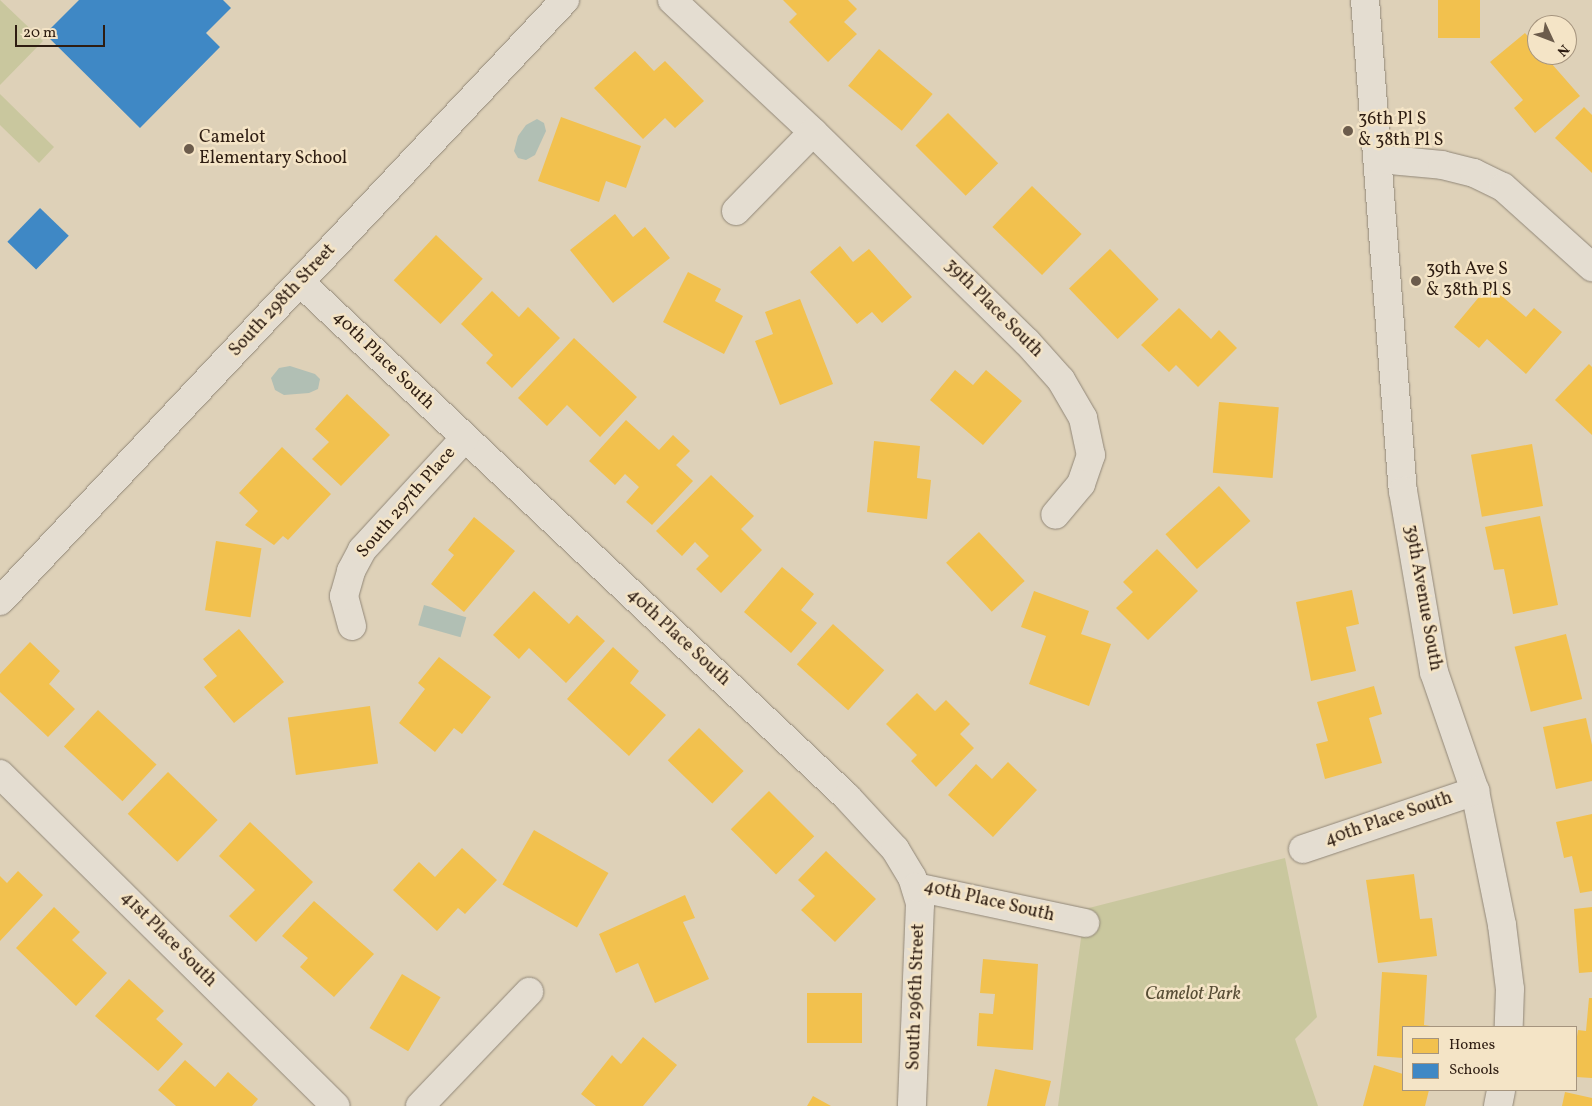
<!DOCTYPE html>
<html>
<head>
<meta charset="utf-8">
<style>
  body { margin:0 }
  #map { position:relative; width:1592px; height:1106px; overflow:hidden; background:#ded1b8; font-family:Vollkorn,serif }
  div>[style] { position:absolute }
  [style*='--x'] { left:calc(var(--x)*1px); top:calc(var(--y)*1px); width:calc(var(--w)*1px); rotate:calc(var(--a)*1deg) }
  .green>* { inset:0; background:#c9c79e }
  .water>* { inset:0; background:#b1bfb4; transform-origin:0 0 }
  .homes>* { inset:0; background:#f2c14e; transform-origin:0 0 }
  .schools>* { inset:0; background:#3f88c5; transform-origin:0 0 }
  .roads { filter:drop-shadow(0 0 1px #918778) drop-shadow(0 0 1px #918778) }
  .minor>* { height:28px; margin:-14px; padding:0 14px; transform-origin:14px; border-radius:14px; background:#e4ddd1 }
  .dots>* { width:14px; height:14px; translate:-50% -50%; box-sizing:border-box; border:2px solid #f4e4c6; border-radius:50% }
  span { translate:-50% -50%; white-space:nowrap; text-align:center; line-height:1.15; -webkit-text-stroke:5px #f4e4c6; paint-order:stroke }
  .poi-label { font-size:18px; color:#2e1d12 }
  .left { translate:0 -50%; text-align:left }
  .street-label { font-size:18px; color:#2e1d12 }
  .park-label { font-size:18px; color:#574d35; font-style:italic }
  .legend { position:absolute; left:1402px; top:1026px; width:175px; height:65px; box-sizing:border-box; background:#f4e4c6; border:1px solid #a5947e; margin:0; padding:6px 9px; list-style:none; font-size:15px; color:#2e1d12 }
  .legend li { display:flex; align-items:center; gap:10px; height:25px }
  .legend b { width:25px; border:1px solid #a5947e }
  .north { position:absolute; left:1527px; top:15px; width:50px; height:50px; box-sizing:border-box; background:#f4e4c6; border:1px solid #a5947e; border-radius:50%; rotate:133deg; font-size:14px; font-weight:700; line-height:20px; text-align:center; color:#2e1d12 }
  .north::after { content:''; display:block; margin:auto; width:18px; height:22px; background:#6c5c4c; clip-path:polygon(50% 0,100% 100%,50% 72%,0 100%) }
  .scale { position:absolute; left:15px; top:25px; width:90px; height:22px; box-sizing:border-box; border:2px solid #2e1d12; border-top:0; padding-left:6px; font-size:15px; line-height:18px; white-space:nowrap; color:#2e1d12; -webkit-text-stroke:4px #f4e4c6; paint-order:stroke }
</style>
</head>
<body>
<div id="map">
  <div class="green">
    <i style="clip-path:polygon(0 0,43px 41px,0 85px)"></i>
    <i style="clip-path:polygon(0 94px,54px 147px,39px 163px,0 125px)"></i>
    <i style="clip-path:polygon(1285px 858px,1317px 1017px,1295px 1039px,1318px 1106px,1058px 1106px,1085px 909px)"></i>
  </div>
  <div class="water">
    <i style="clip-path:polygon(537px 119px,544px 123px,546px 131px,535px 155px,526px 160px,518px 158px,514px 151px,518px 136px,526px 125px)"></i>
    <i style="clip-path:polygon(290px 366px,315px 374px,320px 379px,318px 389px,309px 393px,284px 395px,275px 390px,271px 378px,279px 368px)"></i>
    <i style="left:424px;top:605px;width:44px;height:21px;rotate:16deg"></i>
  </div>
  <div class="homes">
    <i style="clip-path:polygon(783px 0,848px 0,857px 9px,844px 22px,857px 34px,828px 62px,789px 22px,797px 14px)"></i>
    <i style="left:1438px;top:0;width:42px;height:38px"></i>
    <i style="clip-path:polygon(1525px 33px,1537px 47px,1537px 55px,1544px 55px,1580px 96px,1535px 133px,1514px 108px,1523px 100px,1490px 62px)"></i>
    <i style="left:879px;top:49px;width:70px;height:48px;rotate:40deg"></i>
    <i style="clip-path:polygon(635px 51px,654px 71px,665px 61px,704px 101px,675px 128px,665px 118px,643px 139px,594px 88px)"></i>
    <i style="clip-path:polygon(1584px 107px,1592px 115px,1592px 173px,1555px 138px)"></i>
    <i style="left:948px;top:113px;width:71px;height:46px;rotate:45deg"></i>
    <i style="clip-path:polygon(561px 117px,641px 146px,626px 188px,606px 181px,599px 202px,538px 181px)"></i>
    <i style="left:1032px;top:186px;width:69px;height:57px;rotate:44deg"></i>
    <i style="clip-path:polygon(615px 214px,633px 237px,645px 227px,670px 258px,613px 303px,570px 250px)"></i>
    <i style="left:436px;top:235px;width:64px;height:62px;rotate:43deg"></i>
    <i style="clip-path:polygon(840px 246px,853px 262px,869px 249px,912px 297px,882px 323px,872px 312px,857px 324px,810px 272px)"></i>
    <i style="left:1110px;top:249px;width:70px;height:57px;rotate:46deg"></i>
    <i style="clip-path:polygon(688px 272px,721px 289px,715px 301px,743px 316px,724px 354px,663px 322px)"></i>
    <i style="clip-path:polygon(1489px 285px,1526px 317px,1534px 308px,1562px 332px,1526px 374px,1487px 339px,1479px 348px,1454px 327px)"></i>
    <i style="clip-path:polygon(492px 291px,519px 317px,528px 307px,560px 338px,512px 388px,486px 363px,493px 355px,461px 324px)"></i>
    <i style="clip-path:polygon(800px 299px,833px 384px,780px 405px,755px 341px,773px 334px,765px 312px)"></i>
    <i style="clip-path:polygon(1179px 308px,1211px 339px,1219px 330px,1237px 348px,1198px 387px,1176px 365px,1169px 372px,1141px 345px)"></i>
    <i style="clip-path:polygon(574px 338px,637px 397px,600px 437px,567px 405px,547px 426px,518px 398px)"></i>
    <i style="clip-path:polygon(1589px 364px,1592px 367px,1592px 435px,1555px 400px)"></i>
    <i style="clip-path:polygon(955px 370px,973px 385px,986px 370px,1022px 401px,983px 445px,930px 400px)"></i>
    <i style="clip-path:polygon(347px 394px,390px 435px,341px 486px,312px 459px,329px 442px,315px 429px)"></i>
    <i style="left:1219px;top:402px;width:60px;height:71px;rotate:5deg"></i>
    <i style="clip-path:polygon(626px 420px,659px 450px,673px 435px,690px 451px,676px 465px,693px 481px,652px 525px,626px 502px,639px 487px,625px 474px,615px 485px,589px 461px)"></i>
    <i style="clip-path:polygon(874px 441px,920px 446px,917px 478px,931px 480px,927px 519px,867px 512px)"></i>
    <i style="left:1532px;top:444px;width:63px;height:62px;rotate:80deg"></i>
    <i style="clip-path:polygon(282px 447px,331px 494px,288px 540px,283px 536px,274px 545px,245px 525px,258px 511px,239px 493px)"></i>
    <i style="clip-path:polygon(711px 475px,754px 516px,741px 529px,762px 550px,721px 593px,696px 569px,709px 556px,695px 542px,682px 556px,656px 531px)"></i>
    <i style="left:1219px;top:486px;width:47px;height:72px;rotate:48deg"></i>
    <i style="clip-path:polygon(1540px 516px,1558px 605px,1513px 614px,1504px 569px,1494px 570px,1485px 527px)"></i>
    <i style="clip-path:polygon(474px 517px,515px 551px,464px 612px,431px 584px,454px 555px,448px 550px)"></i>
    <i style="left:979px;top:532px;width:67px;height:45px;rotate:47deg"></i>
    <i style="left:216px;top:541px;width:46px;height:70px;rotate:9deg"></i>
    <i style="clip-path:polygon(1157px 549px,1198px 591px,1148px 640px,1116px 608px,1133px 592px,1123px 582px)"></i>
    <i style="clip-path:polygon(782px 567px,814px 594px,801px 610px,817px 623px,791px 653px,744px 612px)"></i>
    <i style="clip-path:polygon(1352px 590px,1359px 624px,1346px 627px,1356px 671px,1311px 681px,1296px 602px)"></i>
    <i style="clip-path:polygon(534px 591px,569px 624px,577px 615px,605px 641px,566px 683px,529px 648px,519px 659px,493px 635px)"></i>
    <i style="clip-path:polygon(1034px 591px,1089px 611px,1081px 634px,1111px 644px,1089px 706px,1029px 684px,1046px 636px,1021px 627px)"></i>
    <i style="left:833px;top:624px;width:69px;height:54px;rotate:42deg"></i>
    <i style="clip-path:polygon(239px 629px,284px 682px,234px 723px,204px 687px,217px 676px,203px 659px)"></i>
    <i style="left:1566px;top:634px;width:67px;height:53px;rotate:76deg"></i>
    <i style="clip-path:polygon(30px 642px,60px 671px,49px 684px,75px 709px,48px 737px,0 692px,0 674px)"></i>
    <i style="clip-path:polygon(613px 647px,639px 671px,630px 683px,666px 715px,629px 756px,567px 699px)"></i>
    <i style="clip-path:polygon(439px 657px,491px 697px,462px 734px,454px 728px,435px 752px,399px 723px,425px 689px,418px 683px)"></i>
    <i style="clip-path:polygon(1374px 686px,1382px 714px,1369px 718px,1382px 763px,1325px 779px,1316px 744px,1328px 741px,1317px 702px)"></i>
    <i style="clip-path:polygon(917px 693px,935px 711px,946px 700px,970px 724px,960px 734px,974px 748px,936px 787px,911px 761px,917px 755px,886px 724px)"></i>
    <i style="left:370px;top:706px;width:58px;height:83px;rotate:82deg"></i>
    <i style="left:98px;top:710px;width:80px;height:50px;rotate:43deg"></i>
    <i style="clip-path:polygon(1586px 718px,1592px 745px,1592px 781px,1556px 789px,1543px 727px)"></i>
    <i style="left:699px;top:728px;width:62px;height:45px;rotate:44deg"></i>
    <i style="clip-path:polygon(1008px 762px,1037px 790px,993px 837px,948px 795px,976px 764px,992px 779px)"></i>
    <i style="left:168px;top:772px;width:69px;height:58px;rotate:44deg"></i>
    <i style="left:769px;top:791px;width:64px;height:54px;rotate:45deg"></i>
    <i style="clip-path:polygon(1592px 814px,1592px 891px,1580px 893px,1572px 856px,1564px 858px,1556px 822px)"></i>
    <i style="clip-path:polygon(250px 822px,313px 882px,256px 942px,229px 916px,255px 890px,219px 856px)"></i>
    <i style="left:534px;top:830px;width:86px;height:63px;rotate:30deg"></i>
    <i style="clip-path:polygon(462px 848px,497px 880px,465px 914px,458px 908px,437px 931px,393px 890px,419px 862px,435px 877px)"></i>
    <i style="clip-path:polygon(826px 851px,876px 899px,835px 942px,801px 910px,815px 896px,798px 880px)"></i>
    <i style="clip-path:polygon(18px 871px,43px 895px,0 941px,0 876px,7px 883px)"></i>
    <i style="clip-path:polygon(1414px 874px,1420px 919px,1432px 918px,1437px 956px,1378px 963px,1366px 880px)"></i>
    <i style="clip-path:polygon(685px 895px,695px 918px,683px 922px,709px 979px,655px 1003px,638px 963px,616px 973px,599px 934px)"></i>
    <i style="clip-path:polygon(314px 901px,374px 954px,334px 997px,300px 967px,308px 958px,282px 936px)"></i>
    <i style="clip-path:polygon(54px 907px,80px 932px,72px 940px,107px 973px,76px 1006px,16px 948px)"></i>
    <i style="clip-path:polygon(1592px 907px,1592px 972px,1579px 973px,1574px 909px)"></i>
    <i style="clip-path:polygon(983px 959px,1038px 964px,1033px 1050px,977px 1046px,979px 1013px,993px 1014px,995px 994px,980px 993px)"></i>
    <i style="clip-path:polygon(1382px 972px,1427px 975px,1424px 1025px,1437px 1027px,1403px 1027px,1403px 1058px,1377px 1056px)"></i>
    <i style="left:402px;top:974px;width:45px;height:63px;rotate:31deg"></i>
    <i style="clip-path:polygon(129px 979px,164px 1011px,156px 1019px,183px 1044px,158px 1071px,95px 1016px)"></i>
    <i style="left:807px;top:993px;width:55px;height:50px"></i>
    <i style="clip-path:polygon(1589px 998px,1592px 998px,1592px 1078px,1576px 1077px,1576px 1043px,1578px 1030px,1586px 1031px)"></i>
    <i style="clip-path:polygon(643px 1037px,677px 1065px,643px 1106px,596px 1106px,581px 1094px,612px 1055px,621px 1064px)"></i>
    <i style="clip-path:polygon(185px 1060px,215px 1087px,228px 1072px,258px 1099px,252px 1106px,176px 1106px,158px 1090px)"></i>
    <i style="clip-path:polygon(1374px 1065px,1403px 1074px,1403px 1090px,1429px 1090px,1425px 1106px,1363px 1106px)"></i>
    <i style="clip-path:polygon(995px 1069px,1051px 1081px,1045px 1106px,987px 1106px)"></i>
    <i style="clip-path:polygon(1565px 1092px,1592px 1098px,1592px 1106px,1562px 1106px)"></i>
    <i style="clip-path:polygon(813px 1096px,831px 1106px,807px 1106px)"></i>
  </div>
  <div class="schools">
    <i style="clip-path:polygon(79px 0,223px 0,231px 8px,206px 33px,220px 47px,140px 128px,45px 34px)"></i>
    <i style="left:40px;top:208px;width:40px;height:47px;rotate:44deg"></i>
  </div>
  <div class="roads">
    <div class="minor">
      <i style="--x:672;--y:0;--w:193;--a:43.1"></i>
      <i style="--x:813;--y:132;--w:300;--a:44.5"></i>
      <i style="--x:1027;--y:342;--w:51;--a:48.2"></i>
      <i style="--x:1061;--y:380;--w:44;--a:59.9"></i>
      <i style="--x:1083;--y:418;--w:38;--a:78"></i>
      <i style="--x:1091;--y:455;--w:31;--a:109"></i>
      <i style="--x:1081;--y:484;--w:40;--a:130"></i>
      <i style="--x:1365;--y:0;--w:492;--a:85.6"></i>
      <i style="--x:1403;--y:491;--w:184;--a:80.3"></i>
      <i style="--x:1434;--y:672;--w:126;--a:71"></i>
      <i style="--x:1475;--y:791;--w:137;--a:78.6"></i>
      <i style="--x:1502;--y:925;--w:64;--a:82.9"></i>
      <i style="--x:1510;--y:989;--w:38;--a:92"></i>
      <i style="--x:1379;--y:159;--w:63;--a:5.4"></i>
      <i style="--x:1442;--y:165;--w:33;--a:14"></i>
      <i style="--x:1474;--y:173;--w:32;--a:26"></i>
      <i style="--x:1503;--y:187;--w:120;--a:42"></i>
      <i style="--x:736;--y:211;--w:110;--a:-45.7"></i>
      <i style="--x:300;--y:282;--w:751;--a:43.27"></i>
      <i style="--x:847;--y:797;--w:71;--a:47.3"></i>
      <i style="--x:895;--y:849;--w:33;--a:59"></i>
      <i style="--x:912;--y:877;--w:28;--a:73"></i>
      <i style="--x:920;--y:904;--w:202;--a:92.3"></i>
      <i style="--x:0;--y:601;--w:825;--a:-46.77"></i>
      <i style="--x:352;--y:626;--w:31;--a:-105"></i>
      <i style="--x:344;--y:596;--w:26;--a:-74"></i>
      <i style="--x:351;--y:571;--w:24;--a:-62"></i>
      <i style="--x:362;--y:550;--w:151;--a:-47.4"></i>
      <i style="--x:0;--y:774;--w:472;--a:44.7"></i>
      <i style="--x:1303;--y:849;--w:182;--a:-18.6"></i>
      <i style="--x:916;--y:887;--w:173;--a:12"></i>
      <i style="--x:420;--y:1106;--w:158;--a:-46.3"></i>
      <i style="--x:1498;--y:1106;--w:16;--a:-79"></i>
    </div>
  </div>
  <div class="dots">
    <i style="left:1348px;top:131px;background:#6c5c4c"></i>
    <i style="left:189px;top:149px;background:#6c5c4c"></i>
    <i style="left:1416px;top:281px;background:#6c5c4c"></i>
  </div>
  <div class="poi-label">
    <span class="left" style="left:1358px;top:131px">36th Pl S<br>&amp; 38th Pl S</span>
    <span class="left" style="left:199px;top:149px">Camelot<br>Elementary School</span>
    <span class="left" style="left:1426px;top:281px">39th Ave S<br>&amp; 38th Pl S</span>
  </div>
  <div class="street-label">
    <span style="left:283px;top:301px;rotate:-47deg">South 298th Street</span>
    <span style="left:993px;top:309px;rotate:45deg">39th Place South</span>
    <span style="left:383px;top:361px;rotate:44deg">40th Place South</span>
    <span style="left:407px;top:503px;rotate:-49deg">South 297th Place</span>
    <span style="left:1422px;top:598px;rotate:80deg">39th Avenue South</span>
    <span style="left:678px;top:638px;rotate:43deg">40th Place South</span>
    <span style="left:1389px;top:820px;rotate:-19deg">40th Place South</span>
    <span style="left:989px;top:902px;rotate:13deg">40th Place South</span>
    <span style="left:168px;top:940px;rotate:45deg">41st Place South</span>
    <span style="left:917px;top:997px;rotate:-88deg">South 296th Street</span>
  </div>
  <div class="park-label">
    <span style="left:1193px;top:995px">Camelot Park</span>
  </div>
  <ul class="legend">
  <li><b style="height:14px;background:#f2c14e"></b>Homes</li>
  <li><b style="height:14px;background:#3f88c5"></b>Schools</li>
  </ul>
  <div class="north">N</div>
  <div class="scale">20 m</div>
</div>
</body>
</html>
